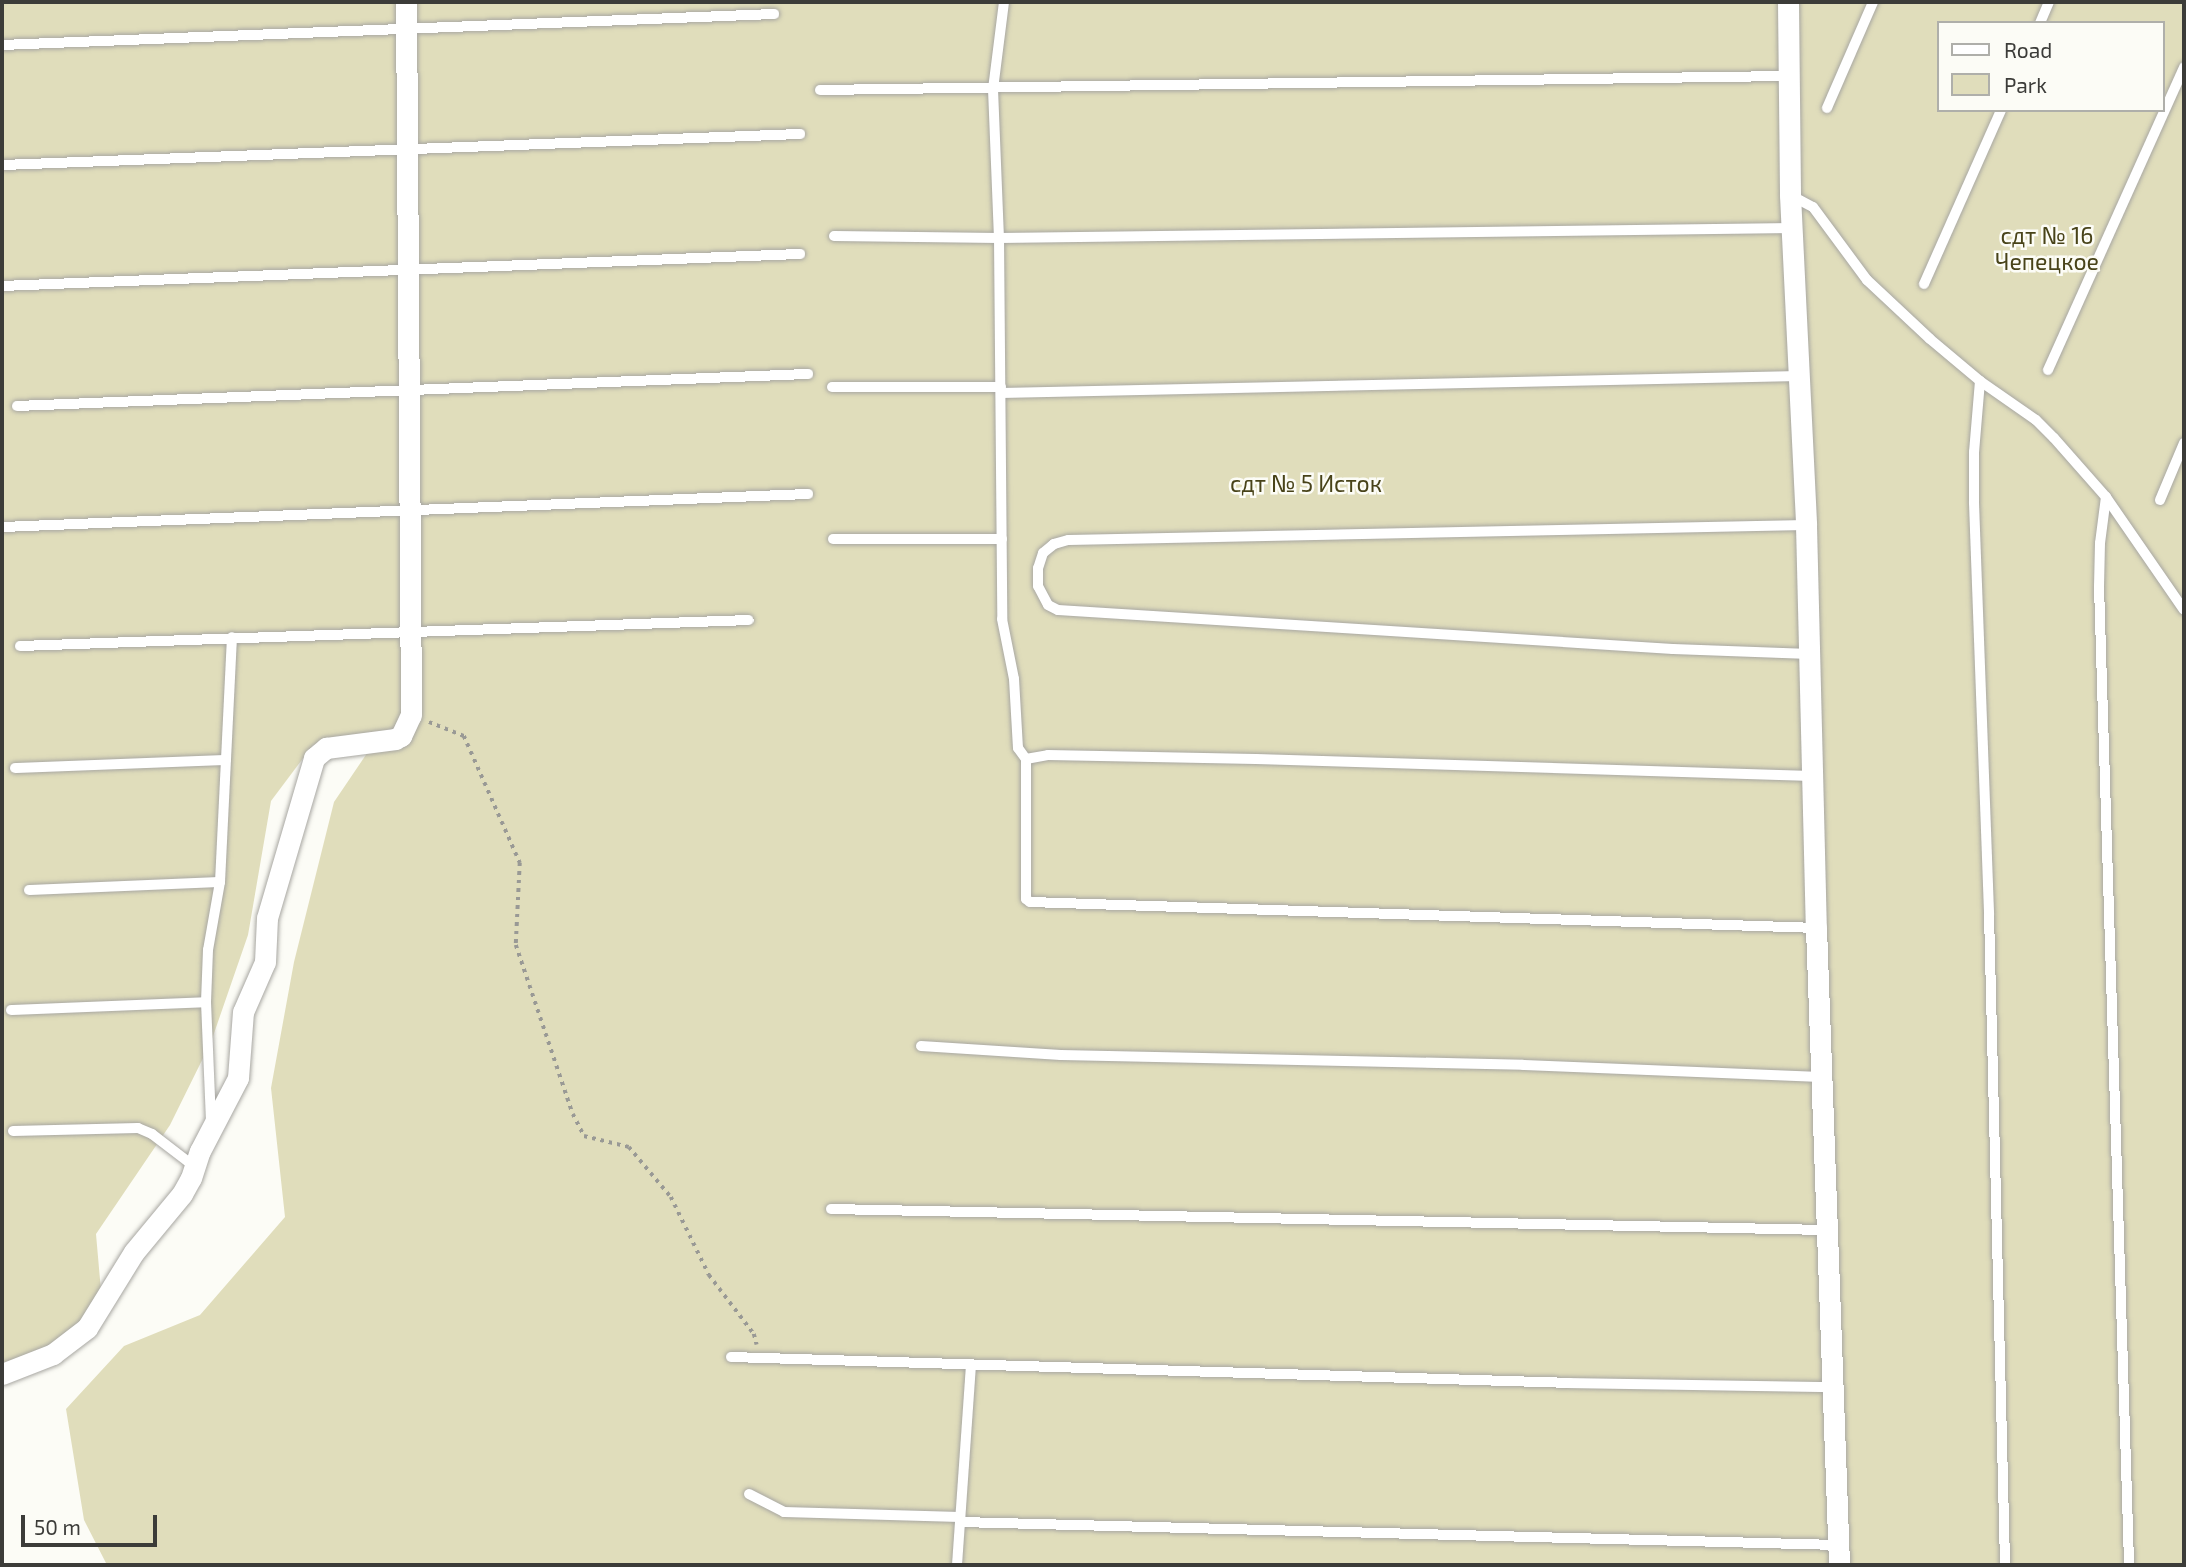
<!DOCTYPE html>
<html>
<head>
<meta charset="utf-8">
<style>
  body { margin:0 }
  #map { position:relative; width:2186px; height:1567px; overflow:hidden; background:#fcfcf6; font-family:"Exo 2",sans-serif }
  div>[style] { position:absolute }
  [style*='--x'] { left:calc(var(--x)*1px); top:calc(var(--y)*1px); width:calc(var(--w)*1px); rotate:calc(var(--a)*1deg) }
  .green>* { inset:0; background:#e0ddbb }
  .path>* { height:3.5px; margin-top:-1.75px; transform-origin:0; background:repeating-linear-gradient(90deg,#999995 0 3.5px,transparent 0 8.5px) }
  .roads { filter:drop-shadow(0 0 2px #a8a7a2) drop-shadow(0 0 2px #a8a7a2) }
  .service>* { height:10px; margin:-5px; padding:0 5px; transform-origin:5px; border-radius:5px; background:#fff }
  .minor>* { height:21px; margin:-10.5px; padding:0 10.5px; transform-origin:10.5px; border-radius:10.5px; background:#fff }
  span { translate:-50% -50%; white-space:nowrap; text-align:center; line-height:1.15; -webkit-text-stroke:5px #fcfcf6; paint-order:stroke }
  .park-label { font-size:23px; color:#484319 }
  .frame { position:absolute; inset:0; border:4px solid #3c3c39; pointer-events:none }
  .legend { position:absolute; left:1937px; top:21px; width:228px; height:91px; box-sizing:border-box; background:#fcfcf6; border:2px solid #afafaa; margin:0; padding:9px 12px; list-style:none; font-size:21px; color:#3c3c39 }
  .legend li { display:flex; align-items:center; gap:14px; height:35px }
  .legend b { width:35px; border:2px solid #afafaa }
  .scale { position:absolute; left:21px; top:1515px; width:136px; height:32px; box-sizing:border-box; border:4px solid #3c3c39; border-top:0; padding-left:9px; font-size:21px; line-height:24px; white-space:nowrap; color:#3c3c39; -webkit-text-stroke:5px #fcfcf6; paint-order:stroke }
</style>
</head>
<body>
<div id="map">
  <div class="green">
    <i style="clip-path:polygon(evenodd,2px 2px,2184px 2px,2184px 1565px,107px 1565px,84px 1520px,66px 1409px,124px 1346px,200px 1315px,285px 1217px,271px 1088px,294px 962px,334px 802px,378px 737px,313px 745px,271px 801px,248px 935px,211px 1042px,170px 1125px,96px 1234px,101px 1291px,62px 1346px,2px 1365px,2px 2px,1939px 23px,2163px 23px,2163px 110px,1939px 110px,1939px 23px)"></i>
  </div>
  <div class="path">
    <i style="--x:429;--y:722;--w:38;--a:22"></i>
    <i style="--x:464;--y:736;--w:139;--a:66.2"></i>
    <i style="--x:520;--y:863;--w:82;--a:92.8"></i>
    <i style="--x:516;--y:945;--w:178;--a:71.4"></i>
    <i style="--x:573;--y:1114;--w:25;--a:63"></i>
    <i style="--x:584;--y:1136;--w:46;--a:13.7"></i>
    <i style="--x:629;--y:1147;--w:65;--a:50"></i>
    <i style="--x:671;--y:1197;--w:87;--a:64"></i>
    <i style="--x:709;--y:1275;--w:74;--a:52.7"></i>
    <i style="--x:754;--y:1334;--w:11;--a:75"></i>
  </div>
  <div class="roads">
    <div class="service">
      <i style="--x:1004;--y:2;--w:88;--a:97.2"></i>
      <i style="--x:993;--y:89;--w:149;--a:87.7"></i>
      <i style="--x:999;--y:238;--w:381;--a:89.5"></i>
      <i style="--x:1002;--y:619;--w:61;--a:78.7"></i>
      <i style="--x:1014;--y:679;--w:69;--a:86.7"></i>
      <i style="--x:1018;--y:748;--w:14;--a:54"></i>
      <i style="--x:1026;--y:759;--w:140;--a:90"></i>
      <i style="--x:1026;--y:899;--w:5;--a:37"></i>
      <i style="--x:1030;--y:902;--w:786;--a:1.89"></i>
      <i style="--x:2040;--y:23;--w:23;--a:-67"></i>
      <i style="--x:2;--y:45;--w:773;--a:-2.3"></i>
      <i style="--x:820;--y:90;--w:967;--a:-0.83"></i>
      <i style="--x:1827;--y:108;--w:116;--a:-66.5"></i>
      <i style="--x:3;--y:165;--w:798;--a:-2.23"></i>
      <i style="--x:1790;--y:195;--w:26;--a:28"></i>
      <i style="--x:1813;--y:207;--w:91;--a:53.5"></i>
      <i style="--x:1867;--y:280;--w:86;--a:43.1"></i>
      <i style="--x:1930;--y:339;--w:65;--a:40"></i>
      <i style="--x:1980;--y:381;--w:68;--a:34.9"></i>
      <i style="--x:2036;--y:420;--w:25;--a:45"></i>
      <i style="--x:2054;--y:438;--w:79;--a:48.6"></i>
      <i style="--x:2106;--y:497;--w:137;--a:55.4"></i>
      <i style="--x:834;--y:236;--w:165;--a:0.7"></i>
      <i style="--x:999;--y:238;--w:795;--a:-0.72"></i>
      <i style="--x:1924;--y:284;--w:190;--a:-66.1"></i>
      <i style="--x:2;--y:286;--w:799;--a:-2.3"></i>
      <i style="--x:2048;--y:370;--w:332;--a:-65.8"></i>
      <i style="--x:1980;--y:381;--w:71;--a:94.8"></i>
      <i style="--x:1974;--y:452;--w:51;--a:90"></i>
      <i style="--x:1974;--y:503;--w:410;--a:87.9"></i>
      <i style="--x:1989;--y:913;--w:652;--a:88.59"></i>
      <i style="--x:832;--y:387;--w:169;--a:0"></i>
      <i style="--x:1001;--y:393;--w:799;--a:-1.22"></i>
      <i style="--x:17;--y:406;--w:792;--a:-2.32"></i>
      <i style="--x:2106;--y:497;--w:46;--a:97.4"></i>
      <i style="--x:2100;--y:543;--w:43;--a:91.3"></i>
      <i style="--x:2099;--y:586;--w:979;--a:88.24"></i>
      <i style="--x:2160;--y:500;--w:62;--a:-67.2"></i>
      <i style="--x:1806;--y:525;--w:738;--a:178.84"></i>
      <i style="--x:1068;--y:540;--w:15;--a:164"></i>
      <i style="--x:1054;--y:544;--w:14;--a:141"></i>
      <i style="--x:1043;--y:553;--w:16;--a:108"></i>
      <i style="--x:1038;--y:568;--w:18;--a:90"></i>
      <i style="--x:1038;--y:586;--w:21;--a:62"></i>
      <i style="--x:1048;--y:605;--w:11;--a:27"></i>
      <i style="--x:1058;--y:610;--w:616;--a:3.63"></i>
      <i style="--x:1673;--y:649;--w:137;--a:2.1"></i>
      <i style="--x:3;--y:527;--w:806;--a:-2.35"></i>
      <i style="--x:833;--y:539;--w:169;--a:0"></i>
      <i style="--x:20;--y:646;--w:729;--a:-2.04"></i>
      <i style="--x:1026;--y:759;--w:22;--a:-10"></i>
      <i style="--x:1048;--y:755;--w:208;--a:1.1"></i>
      <i style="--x:1256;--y:759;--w:556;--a:1.75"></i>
      <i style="--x:15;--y:768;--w:211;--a:-2.2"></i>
      <i style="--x:29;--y:890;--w:191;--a:-2.4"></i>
      <i style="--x:206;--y:1002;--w:120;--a:87.6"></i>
      <i style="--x:11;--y:1010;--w:195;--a:-2.3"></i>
      <i style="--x:206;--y:1002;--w:52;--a:-87.8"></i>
      <i style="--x:208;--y:950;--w:69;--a:-80"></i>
      <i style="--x:220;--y:882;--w:245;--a:-87.2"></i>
      <i style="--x:921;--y:1046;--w:140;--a:3.7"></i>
      <i style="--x:1061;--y:1055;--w:462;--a:1.2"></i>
      <i style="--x:1523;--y:1065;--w:299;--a:2.3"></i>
      <i style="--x:13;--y:1131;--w:125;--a:-1.4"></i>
      <i style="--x:138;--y:1128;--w:15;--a:23"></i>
      <i style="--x:152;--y:1134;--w:54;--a:37.5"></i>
      <i style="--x:831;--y:1209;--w:996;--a:1.21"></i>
      <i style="--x:731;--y:1357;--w:839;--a:1.77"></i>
      <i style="--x:1570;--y:1383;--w:261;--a:0.9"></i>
      <i style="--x:749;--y:1494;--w:39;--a:27"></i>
      <i style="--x:784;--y:1512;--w:176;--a:1.6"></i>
      <i style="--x:960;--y:1522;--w:879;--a:1.5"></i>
      <i style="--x:957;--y:1565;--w:199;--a:-86"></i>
    </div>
    <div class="minor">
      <i style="--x:1788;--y:2;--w:193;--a:89.4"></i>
      <i style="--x:1790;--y:195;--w:330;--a:87.2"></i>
      <i style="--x:1806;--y:525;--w:403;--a:88.6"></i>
      <i style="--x:1816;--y:928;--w:637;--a:87.93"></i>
      <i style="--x:2;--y:1374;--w:55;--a:-21.4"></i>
      <i style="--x:53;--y:1354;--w:43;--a:-37.4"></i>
      <i style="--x:87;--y:1328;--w:89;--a:-58.3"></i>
      <i style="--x:134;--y:1252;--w:75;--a:-50.4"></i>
      <i style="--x:182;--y:1194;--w:18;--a:-61"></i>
      <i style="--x:191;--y:1178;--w:28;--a:-72"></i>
      <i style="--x:200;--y:1151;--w:82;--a:-62.5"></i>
      <i style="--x:238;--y:1078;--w:66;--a:-85.7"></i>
      <i style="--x:243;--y:1012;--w:55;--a:-66.3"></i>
      <i style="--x:265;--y:962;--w:44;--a:-87.4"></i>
      <i style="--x:267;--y:918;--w:167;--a:-73.6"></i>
      <i style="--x:314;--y:758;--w:16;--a:-40"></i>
      <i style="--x:326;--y:748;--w:70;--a:-7.4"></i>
      <i style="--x:395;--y:739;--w:7;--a:-27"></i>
      <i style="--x:401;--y:736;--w:23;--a:-65"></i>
      <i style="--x:411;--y:715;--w:713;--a:-90.4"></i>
    </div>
  </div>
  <div class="park-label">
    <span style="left:2047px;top:248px">сдт № 16<br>Чепецкое</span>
    <span style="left:1306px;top:483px">сдт № 5 Исток</span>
  </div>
  <div class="frame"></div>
  <ul class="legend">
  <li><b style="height:9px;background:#fff"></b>Road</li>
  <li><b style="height:19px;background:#e0ddbb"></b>Park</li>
  </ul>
  <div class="scale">50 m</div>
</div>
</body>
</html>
